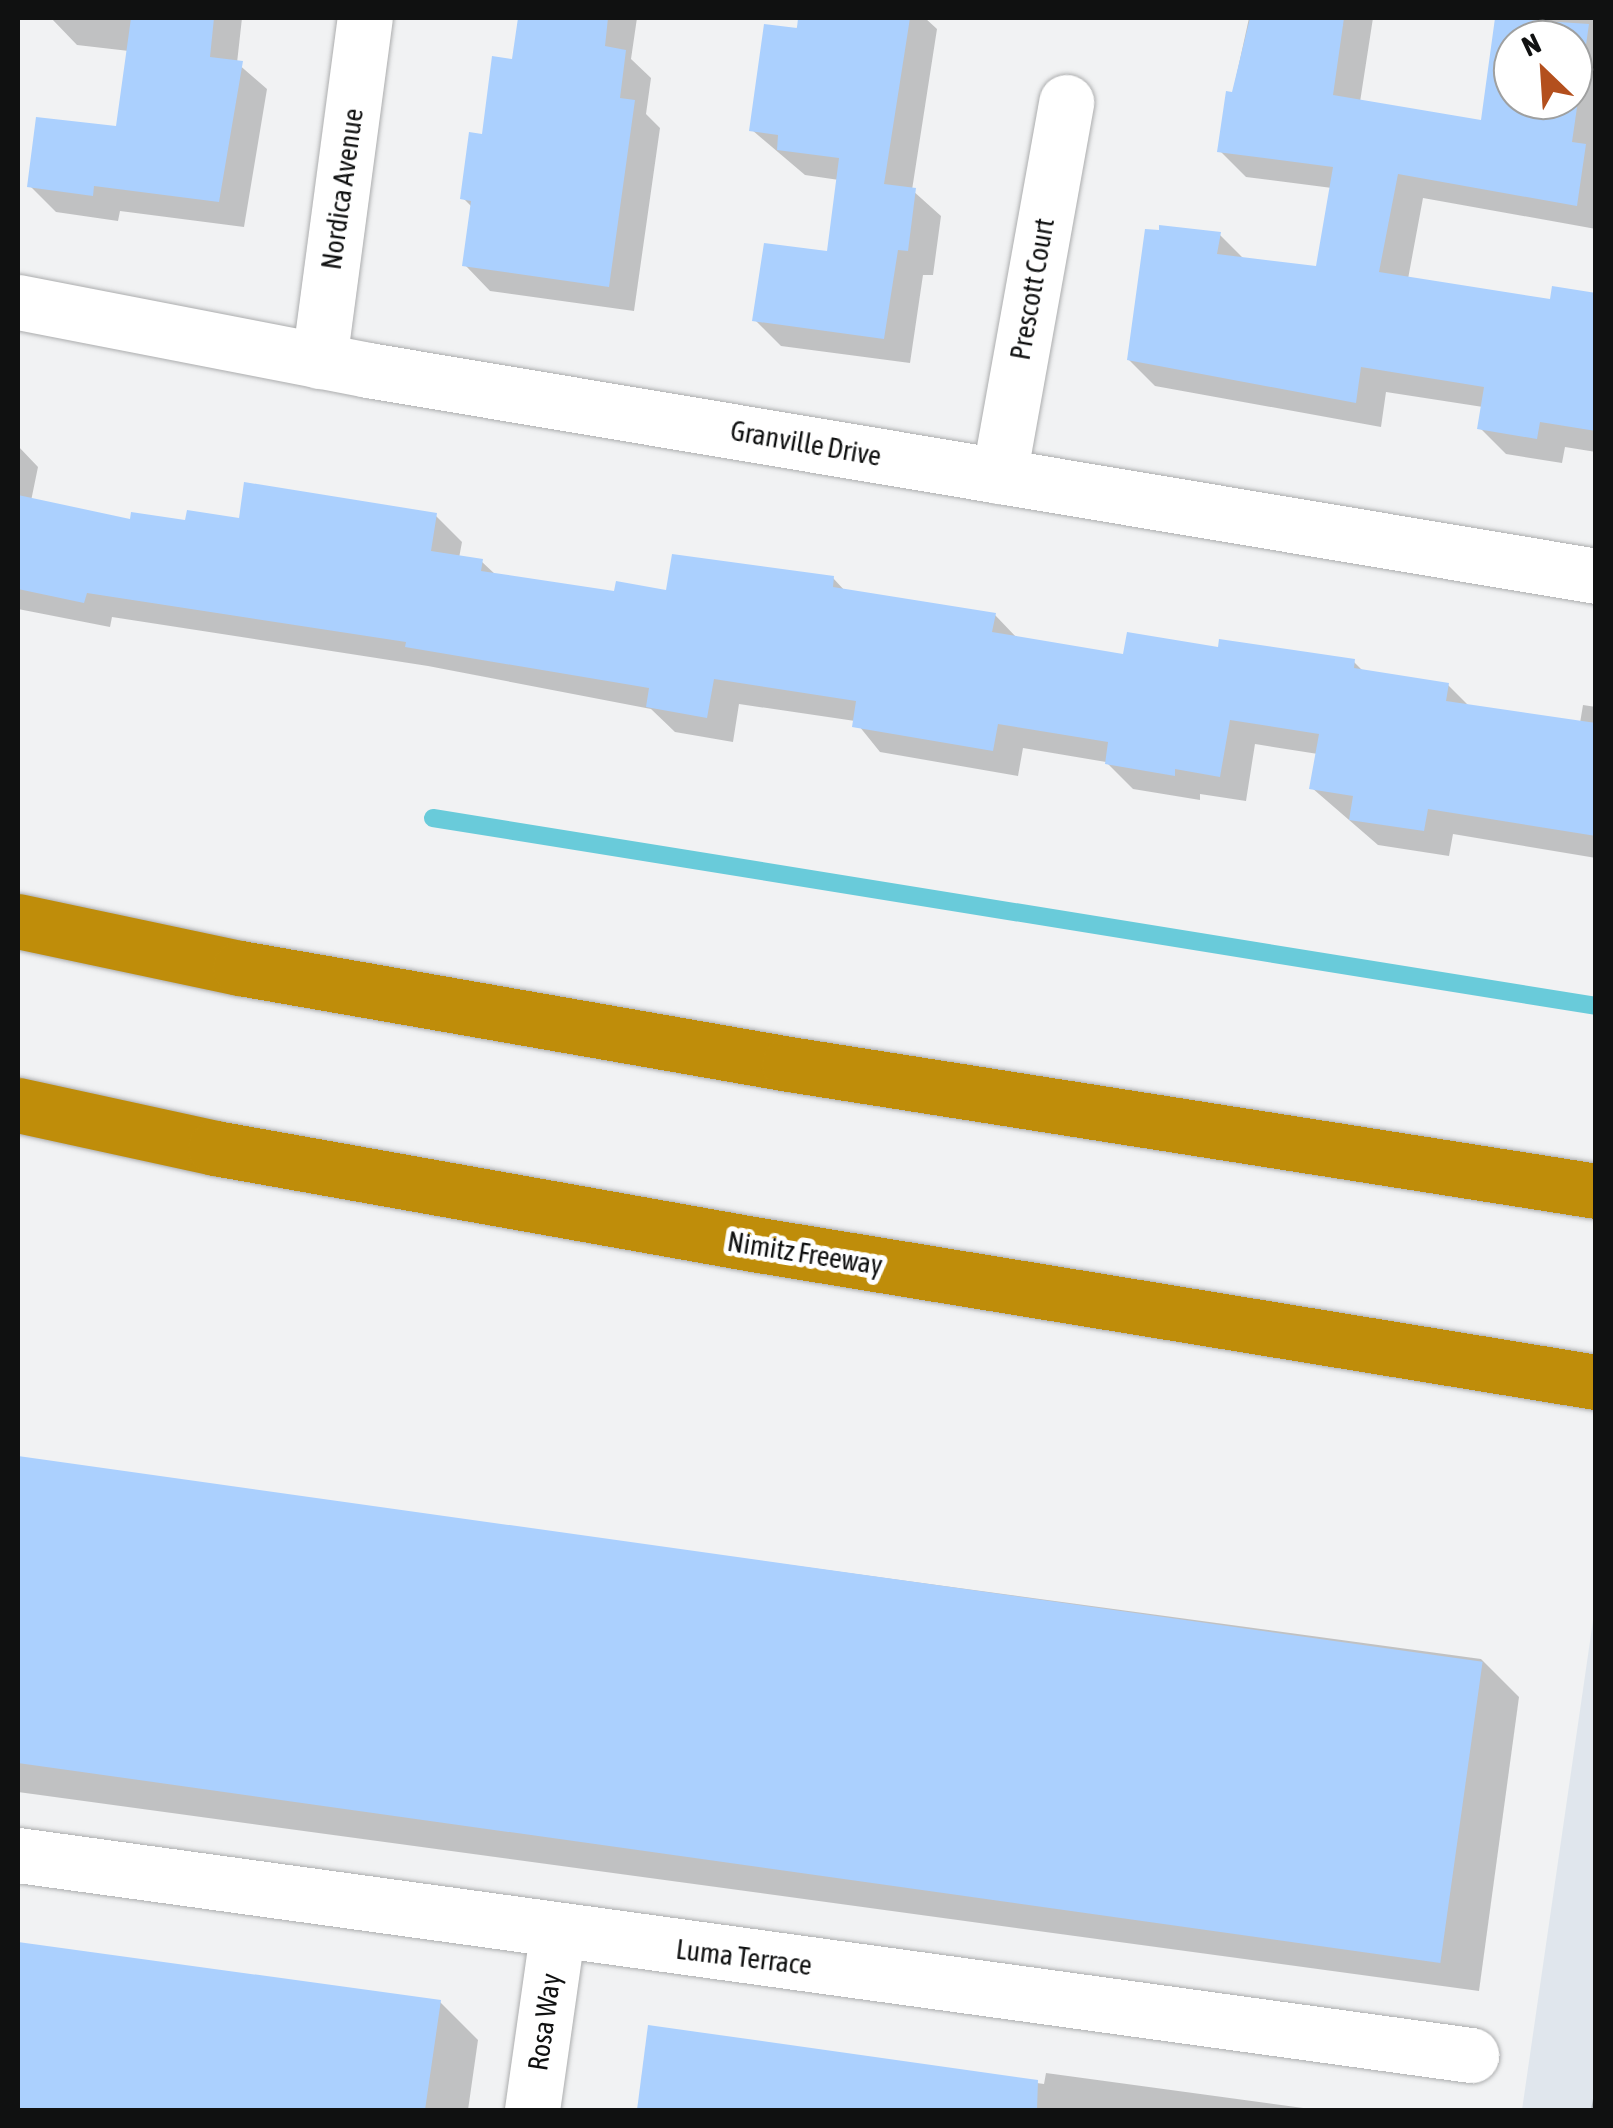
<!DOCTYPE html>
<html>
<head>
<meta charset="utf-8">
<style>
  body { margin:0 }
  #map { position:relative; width:1613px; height:2128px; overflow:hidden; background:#f1f2f3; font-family:"Asap Condensed",sans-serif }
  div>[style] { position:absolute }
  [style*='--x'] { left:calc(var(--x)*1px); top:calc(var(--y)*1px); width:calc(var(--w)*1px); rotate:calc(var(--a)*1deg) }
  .built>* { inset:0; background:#e0e6ed }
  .shadow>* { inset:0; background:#0003 }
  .stream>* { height:18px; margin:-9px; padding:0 9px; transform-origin:9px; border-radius:9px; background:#69cbda }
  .building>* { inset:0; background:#abd0fe; transform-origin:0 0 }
  .roads { filter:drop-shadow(0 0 2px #acadae) drop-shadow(0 0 2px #acadae) }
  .minor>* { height:55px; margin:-27.5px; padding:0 27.5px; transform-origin:27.5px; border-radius:27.5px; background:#fff }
  .highway>* { height:55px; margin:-27.5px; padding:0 27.5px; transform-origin:27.5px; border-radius:27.5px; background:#bf8d0a }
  span { translate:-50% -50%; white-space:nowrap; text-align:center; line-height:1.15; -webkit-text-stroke:10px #fff; paint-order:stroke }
  .street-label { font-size:28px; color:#101111 }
  .frame { position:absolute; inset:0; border:20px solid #101111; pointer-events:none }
  .north { position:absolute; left:1493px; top:20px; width:100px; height:100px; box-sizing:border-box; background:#fff; border:2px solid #9fa0a0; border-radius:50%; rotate:335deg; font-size:28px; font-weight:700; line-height:40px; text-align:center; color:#101111 }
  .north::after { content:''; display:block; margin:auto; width:35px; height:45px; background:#b34f1d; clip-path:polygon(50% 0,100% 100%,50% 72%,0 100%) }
</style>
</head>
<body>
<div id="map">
  <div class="built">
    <i style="clip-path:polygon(1595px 1607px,1595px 2110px,1522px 2110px)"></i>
  </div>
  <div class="shadow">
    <i style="clip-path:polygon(51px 18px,242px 18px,237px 63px,267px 89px,244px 227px,120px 211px,118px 221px,56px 212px,30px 186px,118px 129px,129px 51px,77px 45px)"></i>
    <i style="clip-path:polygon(521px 18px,637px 18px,631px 59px,651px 78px,646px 114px,660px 128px,634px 311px,490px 291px,465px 265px,473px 208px,463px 198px,515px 62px)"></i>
    <i style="clip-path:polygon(801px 18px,925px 18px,937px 29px,912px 190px,941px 216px,933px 275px,923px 275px,910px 363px,781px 346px,755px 320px,829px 254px,839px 180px,805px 175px,752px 130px)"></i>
    <i style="clip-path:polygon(evenodd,1249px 18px,1373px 18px,1360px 102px,1483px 123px,1498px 18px,1596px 18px,1596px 229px,1423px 198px,1408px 279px,1552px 302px,1596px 296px,1596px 452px,1565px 447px,1562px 463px,1506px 454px,1480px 428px,1483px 407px,1386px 392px,1381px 427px,1155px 386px,1129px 360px,1220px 235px,1245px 260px,1318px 269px,1332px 188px,1246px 177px,1220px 151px,1249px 18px,1513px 40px,1573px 40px,1573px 100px,1513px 100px,1513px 40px)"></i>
    <i style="clip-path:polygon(18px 446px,38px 467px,31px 501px,132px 522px,436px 516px,462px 542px,459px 558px,481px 561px,497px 576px,617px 594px,833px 578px,846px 592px,995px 615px,1018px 639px,1125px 657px,1220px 650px,1354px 662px,1364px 672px,1448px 685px,1470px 707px,1580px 723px,1583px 705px,1596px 707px,1596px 858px,1453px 834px,1449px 856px,1378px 845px,1312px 788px,1318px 754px,1255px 744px,1246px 801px,1200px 794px,1200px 800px,1133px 789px,1106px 762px,1023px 748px,1018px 776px,880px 752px,855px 721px,739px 704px,733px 742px,675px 732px,651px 709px,428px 666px,112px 617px,110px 627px,18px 609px)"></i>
    <i style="clip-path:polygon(18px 1460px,1481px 1659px,1519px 1697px,1479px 1991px,18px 1792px)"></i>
    <i style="clip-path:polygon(18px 1945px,440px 2002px,478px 2040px,468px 2110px,18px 2110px)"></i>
    <i style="clip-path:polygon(650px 2028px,1044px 2084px,1046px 2073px,1318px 2110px,639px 2110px)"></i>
    <i style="clip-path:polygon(1596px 2082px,1596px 2110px,1591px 2110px)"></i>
  </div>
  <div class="stream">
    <i style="--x:433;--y:818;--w:1178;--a:9.18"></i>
  </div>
  <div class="building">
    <i style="clip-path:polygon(131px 18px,214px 18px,210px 57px,243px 61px,219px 202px,94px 186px,93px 196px,27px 187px,36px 117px,116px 126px)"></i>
    <i style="clip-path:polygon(518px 18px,608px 18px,605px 46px,626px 50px,620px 98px,635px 100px,609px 287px,462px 266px,471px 201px,460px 199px,469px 132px,482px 134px,492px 56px,512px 59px)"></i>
    <i style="clip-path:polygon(798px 18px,910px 18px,884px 184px,916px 188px,908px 251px,898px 250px,884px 339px,752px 321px,764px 243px,827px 251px,839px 158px,777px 150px,778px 135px,749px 131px,764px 24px,797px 28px)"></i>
    <i style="clip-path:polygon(evenodd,1250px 18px,1344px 18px,1333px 95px,1481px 120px,1495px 18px,1589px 24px,1572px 142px,1586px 144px,1577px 206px,1398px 174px,1379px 272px,1550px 299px,1552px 286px,1596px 293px,1596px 431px,1540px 422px,1537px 439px,1477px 429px,1484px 387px,1361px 367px,1356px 403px,1127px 360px,1145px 229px,1159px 230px,1159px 225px,1221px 232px,1217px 254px,1316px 266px,1333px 167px,1217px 152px,1226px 91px,1232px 92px,1250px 18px,1513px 40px,1573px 40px,1573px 100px,1513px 100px,1513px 40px)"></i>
    <i style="clip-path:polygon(244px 482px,437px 513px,431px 551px,483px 559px,481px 571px,614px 591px,616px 581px,666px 590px,672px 554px,834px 576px,833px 587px,996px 613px,992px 632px,1123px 654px,1127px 632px,1218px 647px,1219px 639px,1355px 659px,1354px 668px,1449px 683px,1446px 701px,1596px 723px,1596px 836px,1428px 809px,1424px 831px,1349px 820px,1353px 796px,1309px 789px,1319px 734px,1230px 720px,1220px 777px,1175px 769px,1175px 776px,1105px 764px,1108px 742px,998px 724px,993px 751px,852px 727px,856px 701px,714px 679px,707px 718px,646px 707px,649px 688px,405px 647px,406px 642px,87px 593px,84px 603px,18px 589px,18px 495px,130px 519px,131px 512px,185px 520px,187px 510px,239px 518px)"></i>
    <i style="left:18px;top:1456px;width:1479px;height:304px;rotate:8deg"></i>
    <i style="clip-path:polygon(18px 1942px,441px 2000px,425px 2110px,18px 2110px)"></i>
    <i style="clip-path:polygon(648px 2025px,1038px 2080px,1037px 2110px,637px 2110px)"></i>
  </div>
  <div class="roads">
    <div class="minor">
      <i style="--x:18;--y:302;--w:357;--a:11"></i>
      <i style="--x:368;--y:370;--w:1245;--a:9.52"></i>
      <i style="--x:319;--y:361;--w:346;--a:-82.4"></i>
      <i style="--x:999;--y:476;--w:380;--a:-79.8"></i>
      <i style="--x:18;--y:1855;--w:1467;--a:7.84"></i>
      <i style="--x:532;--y:2110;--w:178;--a:-81.9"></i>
    </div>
    <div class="highway">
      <i style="--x:18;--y:921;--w:227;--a:12"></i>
      <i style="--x:240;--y:968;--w:557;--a:9.92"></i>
      <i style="--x:789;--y:1064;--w:817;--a:8.94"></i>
      <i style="--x:18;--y:1105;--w:202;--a:12.3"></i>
      <i style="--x:215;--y:1148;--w:546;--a:10.12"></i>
      <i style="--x:753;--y:1244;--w:854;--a:9.3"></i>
    </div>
  </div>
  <div class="street-label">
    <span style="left:342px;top:189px;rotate:-82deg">Nordica Avenue</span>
    <span style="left:1032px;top:289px;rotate:-80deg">Prescott Court</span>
    <span style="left:806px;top:443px;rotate:10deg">Granville Drive</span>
    <span style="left:805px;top:1253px;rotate:9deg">Nimitz Freeway</span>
    <span style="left:744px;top:1957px;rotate:7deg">Luma Terrace</span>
    <span style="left:544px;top:2022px;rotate:-82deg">Rosa Way</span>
  </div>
  <div class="frame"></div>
  <div class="north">N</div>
</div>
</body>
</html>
